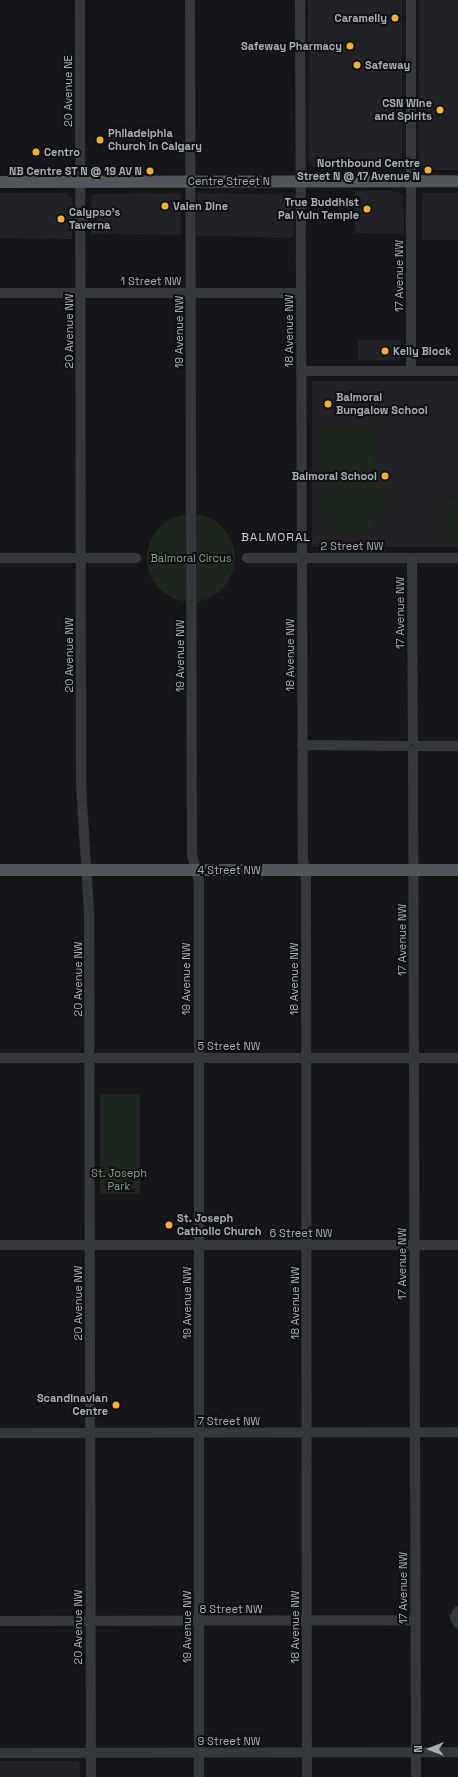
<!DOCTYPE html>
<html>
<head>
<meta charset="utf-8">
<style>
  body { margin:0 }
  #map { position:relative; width:458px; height:1777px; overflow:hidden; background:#161618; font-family:"Space Grotesk",sans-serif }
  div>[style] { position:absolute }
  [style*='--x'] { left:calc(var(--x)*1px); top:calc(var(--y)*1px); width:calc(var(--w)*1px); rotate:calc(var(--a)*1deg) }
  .built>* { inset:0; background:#222225; transform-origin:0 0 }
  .green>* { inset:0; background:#1e261f; transform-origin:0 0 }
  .round { border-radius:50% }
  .minor>* { height:10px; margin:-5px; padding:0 5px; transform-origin:5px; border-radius:5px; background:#37383d }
  .major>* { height:12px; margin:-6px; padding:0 6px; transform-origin:6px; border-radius:6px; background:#53555c }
  .dots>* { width:11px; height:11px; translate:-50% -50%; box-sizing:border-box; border:2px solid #111113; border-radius:50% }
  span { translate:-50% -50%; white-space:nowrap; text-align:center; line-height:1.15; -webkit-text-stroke:4px #111113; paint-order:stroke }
  .poi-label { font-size:11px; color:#a8adb8; font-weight:700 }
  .right { translate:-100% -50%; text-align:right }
  .left { translate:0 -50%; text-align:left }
  .street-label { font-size:11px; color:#a8adb8 }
  .park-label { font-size:11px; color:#7fa381 }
  .neighbourhood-label { font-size:12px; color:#c9ccd4; letter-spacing:1px }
  .north { position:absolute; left:410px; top:1729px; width:40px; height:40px; -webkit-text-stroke:3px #111113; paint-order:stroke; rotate:270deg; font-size:11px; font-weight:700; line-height:16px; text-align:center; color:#a8adb8 }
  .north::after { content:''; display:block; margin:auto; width:14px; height:18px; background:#a8adb8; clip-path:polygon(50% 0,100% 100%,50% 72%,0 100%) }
</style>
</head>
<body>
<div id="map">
  <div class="built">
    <i style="clip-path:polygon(308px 0,402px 0,402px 163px,397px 169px,316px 169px,309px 162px)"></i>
    <i style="clip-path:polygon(419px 0,458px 0,458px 170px,424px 170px,418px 166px)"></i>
    <i style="clip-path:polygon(355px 191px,396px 191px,403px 194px,404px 234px,355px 233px)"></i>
    <i style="clip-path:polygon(0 193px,66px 193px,72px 198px,72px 239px,0 238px)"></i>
    <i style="clip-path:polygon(181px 193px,181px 235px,91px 234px,91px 197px,94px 194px)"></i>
    <i style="left:197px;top:193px;width:97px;height:43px;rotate:1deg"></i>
    <i style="left:422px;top:193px;width:36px;height:47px"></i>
    <i style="left:358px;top:340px;width:43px;height:20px"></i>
    <i style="left:458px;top:381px;width:166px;height:146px;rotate:90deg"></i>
    <i style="clip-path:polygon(0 1761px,77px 1761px,80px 1762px,80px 1777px,0 1777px)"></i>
  </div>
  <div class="green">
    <i style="clip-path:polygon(319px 427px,377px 427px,375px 474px,386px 474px,386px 516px,374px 517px,374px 532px,324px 532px,324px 516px,319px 516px,319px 474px,325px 474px,325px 470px,319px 469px)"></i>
    <i style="left:445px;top:498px;width:13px;height:43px"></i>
    <i class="round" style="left:147px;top:514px;width:88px;height:88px"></i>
    <i style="left:140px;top:1094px;width:100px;height:40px;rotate:90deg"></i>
  </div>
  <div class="minor">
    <i style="--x:80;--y:0;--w:785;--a:89.93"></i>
    <i style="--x:81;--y:785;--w:126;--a:86.4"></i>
    <i style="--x:89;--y:911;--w:866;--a:89.87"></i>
    <i style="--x:190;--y:0;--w:855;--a:89.87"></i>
    <i style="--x:192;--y:855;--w:28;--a:75"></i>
    <i style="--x:199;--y:882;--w:895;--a:90"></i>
    <i style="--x:300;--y:0;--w:859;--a:89.8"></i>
    <i style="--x:303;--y:859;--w:20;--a:81"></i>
    <i style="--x:306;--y:879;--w:898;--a:89.94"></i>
    <i style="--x:0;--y:293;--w:301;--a:0"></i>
    <i style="--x:301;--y:371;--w:157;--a:0"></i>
    <i style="--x:411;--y:371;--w:371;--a:-90"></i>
    <i style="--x:0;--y:558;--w:136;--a:0"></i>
    <i style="--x:247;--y:558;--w:211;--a:0"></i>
    <i style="--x:412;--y:558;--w:182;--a:89.7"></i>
    <i style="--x:302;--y:745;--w:104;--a:0.6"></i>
    <i style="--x:418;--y:746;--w:40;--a:0"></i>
    <i style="--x:413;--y:751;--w:1026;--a:89.83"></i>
    <i style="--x:0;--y:1058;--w:458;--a:0"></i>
    <i style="--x:0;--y:1245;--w:458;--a:0"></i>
    <i style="--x:0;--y:1433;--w:458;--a:-0.1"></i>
    <i style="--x:458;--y:1611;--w:7;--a:117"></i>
    <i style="--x:455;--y:1617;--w:7;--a:63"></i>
    <i style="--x:0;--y:1621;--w:415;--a:-0.1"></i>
    <i style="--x:0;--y:1753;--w:458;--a:-0.1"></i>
  </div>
  <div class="major">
    <i style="--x:0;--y:182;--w:458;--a:-0.1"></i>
    <i style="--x:0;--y:870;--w:458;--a:0"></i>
  </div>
  <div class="dots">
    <i style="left:395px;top:18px;background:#f2b134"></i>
    <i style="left:350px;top:46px;background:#f2b134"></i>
    <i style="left:357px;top:65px;background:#f2b134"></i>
    <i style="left:440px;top:110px;background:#f2b134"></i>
    <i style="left:100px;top:140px;background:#f2b134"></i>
    <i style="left:36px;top:152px;background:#f2b134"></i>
    <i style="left:428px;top:170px;background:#f2b134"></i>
    <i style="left:150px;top:171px;background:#f2b134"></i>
    <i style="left:165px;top:206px;background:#f2b134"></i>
    <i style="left:367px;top:209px;background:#f2b134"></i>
    <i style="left:61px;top:219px;background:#f2b134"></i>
    <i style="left:385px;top:351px;background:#f2b134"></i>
    <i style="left:328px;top:404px;background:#f2b134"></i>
    <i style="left:385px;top:476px;background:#f2b134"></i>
    <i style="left:169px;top:1225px;background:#f2b134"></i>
    <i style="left:116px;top:1405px;background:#f2b134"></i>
  </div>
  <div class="poi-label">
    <span class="right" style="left:387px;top:18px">Caramelly</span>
    <span class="right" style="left:342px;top:46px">Safeway Pharmacy</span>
    <span class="left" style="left:365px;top:65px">Safeway</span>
    <span class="right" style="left:432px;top:110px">CSN Wine<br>and Spirits</span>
    <span class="left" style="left:108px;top:140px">Philadelphia<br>Church in Calgary</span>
    <span class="left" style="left:44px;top:152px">Centro</span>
    <span class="right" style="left:420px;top:170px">Northbound Centre<br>Street N @ 17 Avenue N</span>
    <span class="right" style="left:142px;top:171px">NB Centre ST N @ 19 AV N</span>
    <span class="right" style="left:359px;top:209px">True Buddhist<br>Pai Yuin Temple</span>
    <span class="left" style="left:173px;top:206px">Valen Dine</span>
    <span class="left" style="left:69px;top:219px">Calypso's<br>Taverna</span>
    <span class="left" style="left:393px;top:351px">Kelly Block</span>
    <span class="left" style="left:336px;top:404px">Balmoral<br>Bungalow School</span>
    <span class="right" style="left:377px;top:476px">Balmoral School</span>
    <span class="left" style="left:177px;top:1225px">St. Joseph<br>Catholic Church</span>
    <span class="right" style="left:108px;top:1405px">Scandinavian<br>Centre</span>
  </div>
  <div class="street-label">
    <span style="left:68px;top:91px;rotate:-90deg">20 Avenue NE</span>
    <span style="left:229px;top:181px">Centre Street N</span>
    <span style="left:399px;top:276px;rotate:-90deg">17 Avenue NW</span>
    <span style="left:151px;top:281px">1 Street NW</span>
    <span style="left:69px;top:331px;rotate:-90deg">20 Avenue NW</span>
    <span style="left:289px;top:331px;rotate:-90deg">18 Avenue NW</span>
    <span style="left:179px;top:332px;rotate:-90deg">19 Avenue NW</span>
    <span style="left:352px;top:546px">2 Street NW</span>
    <span style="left:400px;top:613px;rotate:-90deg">17 Avenue NW</span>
    <span style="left:69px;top:655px;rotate:-90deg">20 Avenue NW</span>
    <span style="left:290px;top:655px;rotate:-90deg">18 Avenue NW</span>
    <span style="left:180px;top:656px;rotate:-90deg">19 Avenue NW</span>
    <span style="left:229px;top:870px">4 Street NW</span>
    <span style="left:402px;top:940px;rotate:-90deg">17 Avenue NW</span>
    <span style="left:78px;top:979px;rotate:-90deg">20 Avenue NW</span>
    <span style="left:186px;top:979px;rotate:-90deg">19 Avenue NW</span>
    <span style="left:294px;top:979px;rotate:-90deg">18 Avenue NW</span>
    <span style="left:229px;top:1046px">5 Street NW</span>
    <span style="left:301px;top:1233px">6 Street NW</span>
    <span style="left:402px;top:1264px;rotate:-90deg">17 Avenue NW</span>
    <span style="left:78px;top:1303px;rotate:-90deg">20 Avenue NW</span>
    <span style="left:187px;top:1303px;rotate:-90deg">19 Avenue NW</span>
    <span style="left:295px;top:1303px;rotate:-90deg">18 Avenue NW</span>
    <span style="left:229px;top:1421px">7 Street NW</span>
    <span style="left:403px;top:1588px;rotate:-90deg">17 Avenue NW</span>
    <span style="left:231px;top:1609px">8 Street NW</span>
    <span style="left:78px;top:1627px;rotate:-90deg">20 Avenue NW</span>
    <span style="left:187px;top:1627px;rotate:-90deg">19 Avenue NW</span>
    <span style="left:295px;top:1627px;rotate:-90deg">18 Avenue NW</span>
    <span style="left:229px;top:1741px">9 Street NW</span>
  </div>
  <div class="park-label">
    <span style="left:191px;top:558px">Balmoral Circus</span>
    <span style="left:119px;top:1180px">St. Joseph<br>Park</span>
  </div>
  <div class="neighbourhood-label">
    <span style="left:276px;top:538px">BALMORAL</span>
  </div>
  <div class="north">N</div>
</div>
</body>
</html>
